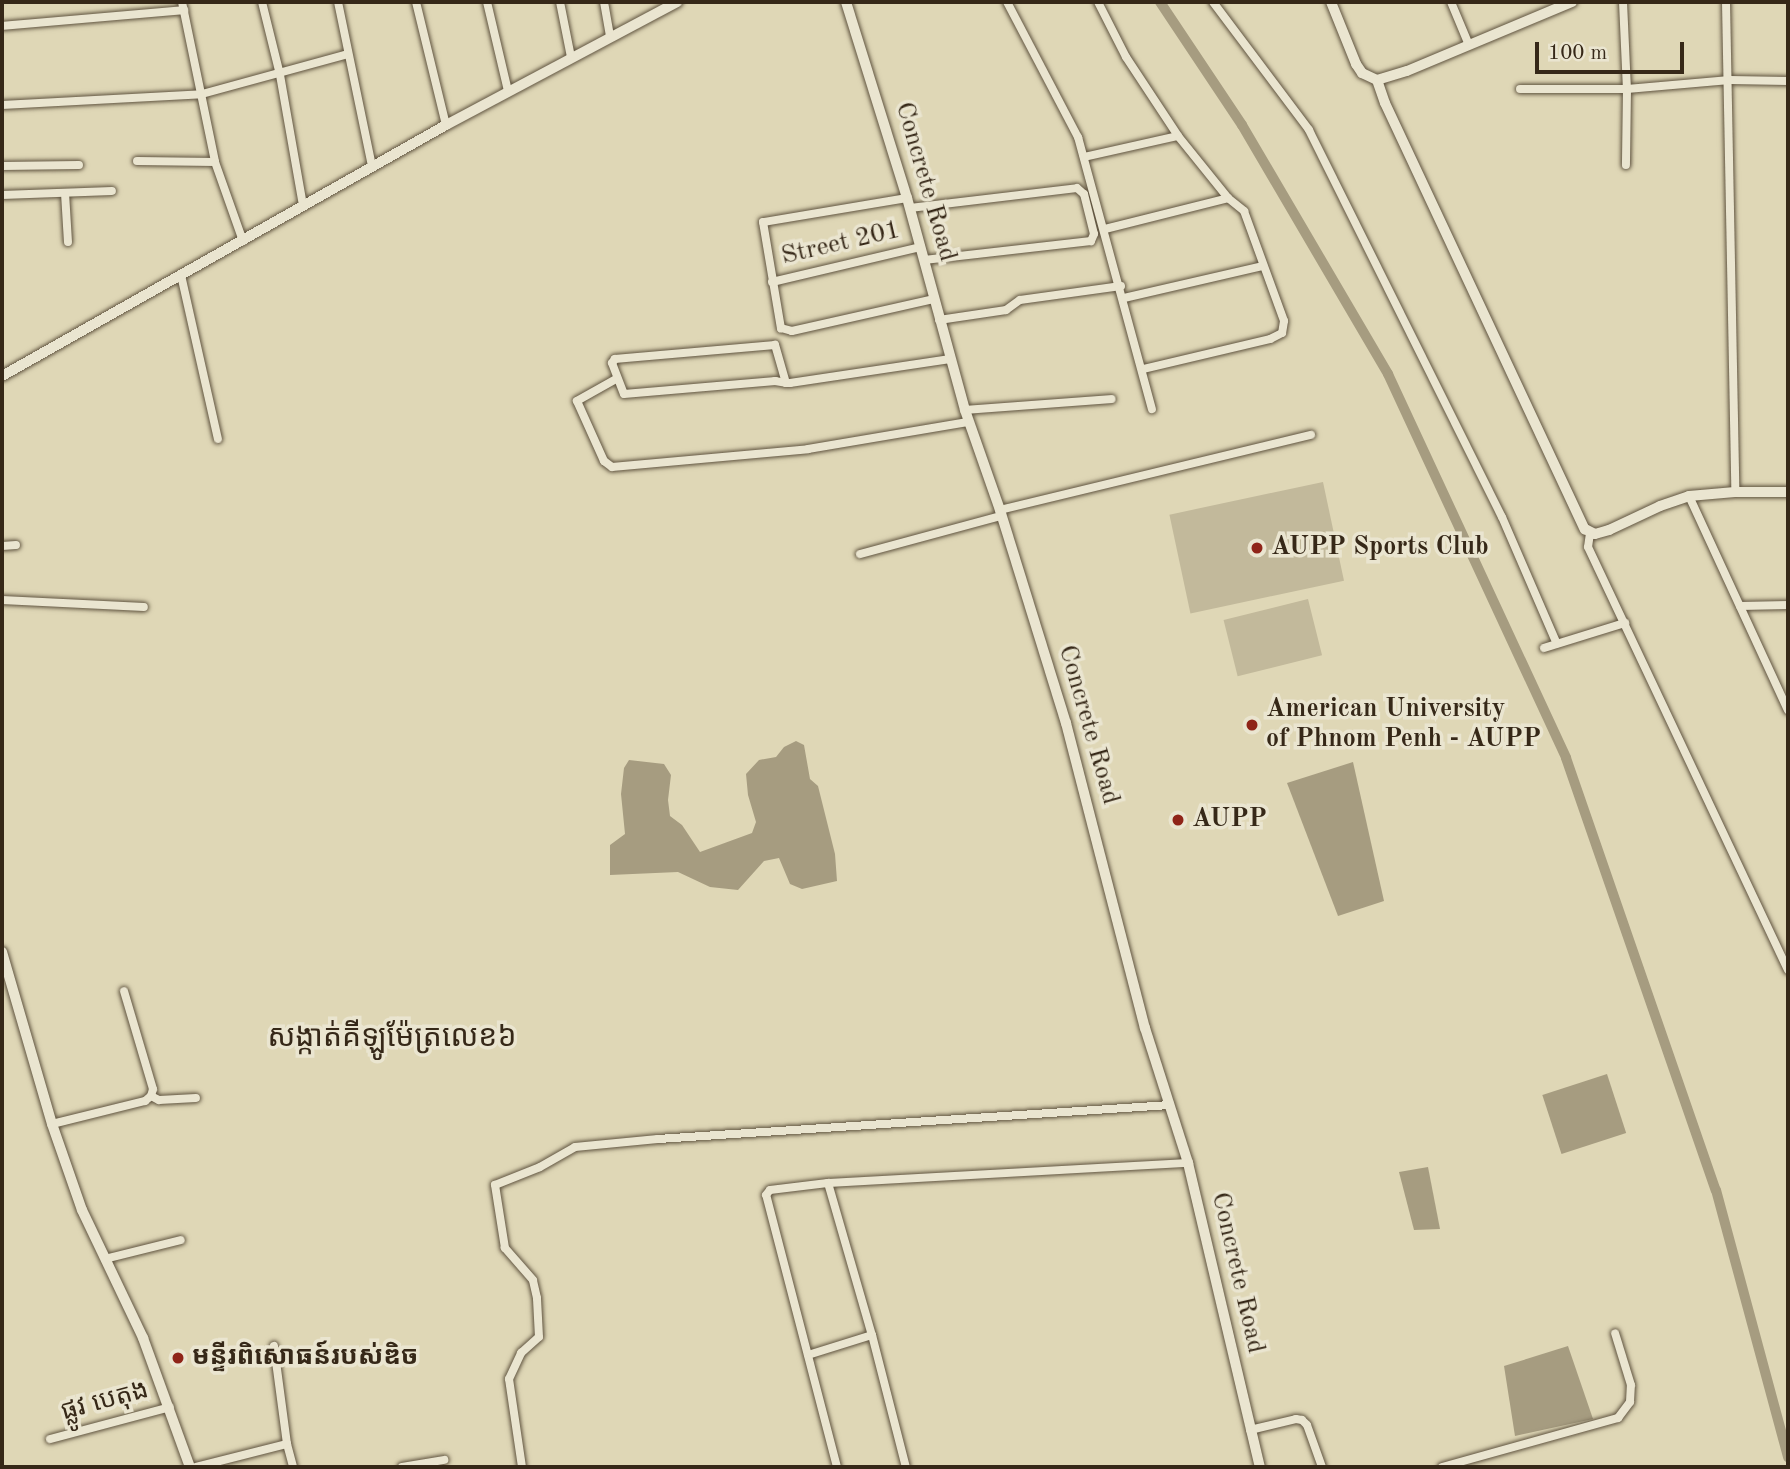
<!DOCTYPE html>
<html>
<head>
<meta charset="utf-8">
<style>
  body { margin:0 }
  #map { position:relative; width:1790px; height:1469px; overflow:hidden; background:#dfd7b6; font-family:"Old Standard TT","Noto Sans Khmer",serif }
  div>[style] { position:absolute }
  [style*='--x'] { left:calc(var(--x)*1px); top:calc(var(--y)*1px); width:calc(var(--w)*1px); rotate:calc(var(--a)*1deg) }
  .green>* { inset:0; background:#c2b99b; transform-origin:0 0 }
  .water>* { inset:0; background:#a69c80; transform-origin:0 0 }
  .canal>* { height:10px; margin:-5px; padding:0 5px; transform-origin:5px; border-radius:5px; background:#a69c80 }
  .roads { filter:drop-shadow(0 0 2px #605440) drop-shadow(0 0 2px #605440) }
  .street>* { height:8px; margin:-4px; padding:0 4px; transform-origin:4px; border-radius:4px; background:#eae5d0 }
  .secondary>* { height:10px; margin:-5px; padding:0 5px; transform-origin:5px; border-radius:5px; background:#eae5d0 }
  .dots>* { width:19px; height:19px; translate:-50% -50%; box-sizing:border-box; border:4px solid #eae5d0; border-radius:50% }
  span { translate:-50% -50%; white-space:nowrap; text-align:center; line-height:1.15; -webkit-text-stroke:7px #eae5d0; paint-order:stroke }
  .street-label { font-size:26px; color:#362818 }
  .poi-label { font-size:26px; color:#362818; font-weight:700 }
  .left { translate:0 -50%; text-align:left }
  .quarter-label { font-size:30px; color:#362818 }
  .frame { position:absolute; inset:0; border:4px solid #362818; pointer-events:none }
  .scale { position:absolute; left:1535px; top:42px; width:149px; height:32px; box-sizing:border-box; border:4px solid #362818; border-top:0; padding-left:9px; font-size:21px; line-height:24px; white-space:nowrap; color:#362818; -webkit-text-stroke:5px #eae5d0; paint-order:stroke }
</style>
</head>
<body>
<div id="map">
  <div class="green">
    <i style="left:1323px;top:482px;width:101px;height:157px;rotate:78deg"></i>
    <i style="left:1308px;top:599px;width:58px;height:87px;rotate:76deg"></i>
  </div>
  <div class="water">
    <i style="clip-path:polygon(796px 741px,804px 745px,810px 779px,818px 786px,835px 854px,837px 881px,802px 889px,790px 884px,779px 858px,764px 861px,738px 890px,710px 887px,678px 872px,610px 875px,610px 845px,625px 834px,621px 794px,624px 768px,629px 760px,664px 764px,671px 775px,668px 800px,670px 816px,682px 825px,700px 852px,752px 833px,756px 822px,748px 795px,746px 774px,759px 760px,776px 757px,784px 747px)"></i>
    <i style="clip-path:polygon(1353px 762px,1384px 901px,1338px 916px,1287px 783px)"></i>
    <i style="left:1607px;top:1074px;width:62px;height:68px;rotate:72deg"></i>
    <i style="clip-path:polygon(1428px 1167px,1440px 1229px,1414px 1230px,1399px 1172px)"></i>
    <i style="clip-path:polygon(1568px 1346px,1593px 1419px,1515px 1436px,1504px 1366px)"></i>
  </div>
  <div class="canal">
    <i style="--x:1160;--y:2;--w:148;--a:56.3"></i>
    <i style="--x:1242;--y:125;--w:289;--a:59.6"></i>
    <i style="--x:1388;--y:374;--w:423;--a:65.1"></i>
    <i style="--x:1566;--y:758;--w:457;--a:70.9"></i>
    <i style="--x:1716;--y:1190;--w:277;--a:74.9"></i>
  </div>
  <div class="roads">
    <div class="street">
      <i style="--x:182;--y:2;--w:163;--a:78.3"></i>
      <i style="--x:215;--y:162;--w:84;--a:70.5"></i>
      <i style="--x:262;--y:2;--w:75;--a:76.1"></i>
      <i style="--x:280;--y:75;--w:132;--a:80"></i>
      <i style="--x:338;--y:2;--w:167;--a:78.3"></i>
      <i style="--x:416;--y:2;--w:127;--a:76.3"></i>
      <i style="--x:487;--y:2;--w:91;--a:76.7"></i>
      <i style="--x:560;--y:2;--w:56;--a:78.7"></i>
      <i style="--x:604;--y:2;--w:36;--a:80"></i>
      <i style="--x:1007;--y:2;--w:153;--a:62.3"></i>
      <i style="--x:1078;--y:137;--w:282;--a:74.8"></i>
      <i style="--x:1098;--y:2;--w:62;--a:63"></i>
      <i style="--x:1126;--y:57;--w:95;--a:56.6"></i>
      <i style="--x:1178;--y:136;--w:80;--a:51.1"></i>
      <i style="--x:1228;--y:198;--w:21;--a:39"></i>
      <i style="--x:1244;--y:211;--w:117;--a:70"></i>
      <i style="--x:1284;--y:321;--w:12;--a:99"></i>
      <i style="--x:1282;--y:333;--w:13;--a:153"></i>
      <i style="--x:1270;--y:339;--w:130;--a:166.7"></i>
      <i style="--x:1213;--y:2;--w:160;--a:53.1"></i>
      <i style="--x:1309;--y:130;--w:432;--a:63.5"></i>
      <i style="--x:1502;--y:517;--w:138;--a:66.6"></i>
      <i style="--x:1451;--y:2;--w:47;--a:67.3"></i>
      <i style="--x:1623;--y:2;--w:87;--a:87.4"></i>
      <i style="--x:1627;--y:89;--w:76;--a:90.8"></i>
      <i style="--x:1726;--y:2;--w:490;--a:88.9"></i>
      <i style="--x:2;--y:26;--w:183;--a:-5"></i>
      <i style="--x:1520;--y:89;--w:107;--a:0"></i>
      <i style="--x:1627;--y:89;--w:103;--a:-5"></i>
      <i style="--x:1730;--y:80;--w:58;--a:1"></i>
      <i style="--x:2;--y:105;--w:200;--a:-3.1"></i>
      <i style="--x:202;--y:94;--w:151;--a:-15.3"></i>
      <i style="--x:1084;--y:157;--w:96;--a:-12.6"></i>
      <i style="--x:137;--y:161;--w:78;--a:0.7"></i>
      <i style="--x:2;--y:166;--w:77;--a:-0.7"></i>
      <i style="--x:65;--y:193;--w:49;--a:86.5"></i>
      <i style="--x:2;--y:195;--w:110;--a:-2.1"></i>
      <i style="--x:907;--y:198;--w:146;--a:170.5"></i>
      <i style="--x:763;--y:222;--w:108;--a:80.4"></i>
      <i style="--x:781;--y:328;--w:11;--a:15"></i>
      <i style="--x:792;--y:331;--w:146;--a:-12.7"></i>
      <i style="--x:910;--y:208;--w:168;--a:-6.8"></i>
      <i style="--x:1077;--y:188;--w:9;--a:41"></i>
      <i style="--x:1084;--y:194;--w:41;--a:76"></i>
      <i style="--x:1094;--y:234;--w:8;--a:113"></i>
      <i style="--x:1091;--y:241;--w:168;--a:173.5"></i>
      <i style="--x:1105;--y:229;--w:127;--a:-14.1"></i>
      <i style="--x:181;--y:275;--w:168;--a:77.3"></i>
      <i style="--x:772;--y:282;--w:152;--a:-13.3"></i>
      <i style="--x:1124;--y:298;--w:143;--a:-13"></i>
      <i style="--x:939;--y:320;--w:68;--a:-8.5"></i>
      <i style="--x:1006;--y:310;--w:17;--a:-36"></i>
      <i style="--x:1020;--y:300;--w:102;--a:-7.9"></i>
      <i style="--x:616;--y:379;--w:45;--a:150.6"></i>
      <i style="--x:577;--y:401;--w:66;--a:65.8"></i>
      <i style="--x:604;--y:461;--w:10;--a:37"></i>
      <i style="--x:612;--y:467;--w:197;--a:-5.2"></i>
      <i style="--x:808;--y:449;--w:162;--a:-9.6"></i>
      <i style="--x:786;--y:383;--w:40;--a:-106"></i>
      <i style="--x:775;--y:345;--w:161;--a:175"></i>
      <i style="--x:615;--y:359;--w:5;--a:127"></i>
      <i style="--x:612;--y:363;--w:33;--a:69"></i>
      <i style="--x:624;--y:394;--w:152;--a:-4.9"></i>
      <i style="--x:775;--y:381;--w:11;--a:10"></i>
      <i style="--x:786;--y:383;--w:4;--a:0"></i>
      <i style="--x:790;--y:383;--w:162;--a:-8.5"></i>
      <i style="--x:965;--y:410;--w:147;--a:-4.3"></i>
      <i style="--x:1689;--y:496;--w:236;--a:65.2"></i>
      <i style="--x:1000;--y:510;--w:320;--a:-13.6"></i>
      <i style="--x:1590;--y:533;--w:14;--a:98"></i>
      <i style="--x:1588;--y:547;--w:468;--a:64.7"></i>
      <i style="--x:2;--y:546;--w:14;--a:-4"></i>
      <i style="--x:860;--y:554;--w:146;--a:-15.1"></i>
      <i style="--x:2;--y:600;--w:142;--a:2.8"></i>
      <i style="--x:1740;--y:606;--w:48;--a:-1.2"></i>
      <i style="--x:1544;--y:648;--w:85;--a:-17.2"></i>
      <i style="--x:151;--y:1096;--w:9;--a:27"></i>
      <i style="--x:159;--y:1100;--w:37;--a:-3"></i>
      <i style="--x:52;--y:1124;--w:96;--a:-13.9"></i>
      <i style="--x:145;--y:1101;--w:8;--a:-40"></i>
      <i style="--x:151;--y:1096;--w:7;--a:-74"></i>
      <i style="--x:153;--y:1089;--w:102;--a:-106.5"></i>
      <i style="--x:828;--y:1183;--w:158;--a:73.9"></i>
      <i style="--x:872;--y:1335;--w:136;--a:75.6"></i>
      <i style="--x:105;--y:1259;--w:78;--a:-14"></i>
      <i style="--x:808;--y:1355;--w:67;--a:-17.4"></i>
      <i style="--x:1250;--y:1430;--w:47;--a:-13.4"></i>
      <i style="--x:1296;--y:1419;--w:6;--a:9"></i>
      <i style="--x:1302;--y:1420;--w:7;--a:45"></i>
      <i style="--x:1307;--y:1425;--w:45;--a:70.3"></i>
      <i style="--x:50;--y:1439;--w:124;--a:-14.9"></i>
      <i style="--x:287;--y:1444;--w:24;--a:75"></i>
      <i style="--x:196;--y:1467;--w:94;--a:-14.2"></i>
      <i style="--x:287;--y:1444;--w:99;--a:-97.6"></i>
      <i style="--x:402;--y:1467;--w:43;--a:-9.5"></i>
      <i style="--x:522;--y:1467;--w:89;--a:-98.4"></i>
      <i style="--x:509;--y:1379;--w:29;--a:-65"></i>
      <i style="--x:521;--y:1353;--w:24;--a:-42"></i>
      <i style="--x:539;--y:1337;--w:39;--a:-93"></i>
      <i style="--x:537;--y:1298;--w:18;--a:-103"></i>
      <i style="--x:533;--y:1280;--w:43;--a:-131.2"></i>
      <i style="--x:505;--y:1248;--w:64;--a:-99"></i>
      <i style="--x:495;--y:1185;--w:48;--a:-21.8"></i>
      <i style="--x:540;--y:1167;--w:40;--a:-29.7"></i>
      <i style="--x:575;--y:1147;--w:83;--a:-5.5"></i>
      <i style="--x:658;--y:1139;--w:513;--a:-3.8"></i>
      <i style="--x:837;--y:1467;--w:281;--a:-104.6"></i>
      <i style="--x:766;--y:1195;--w:6;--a:-51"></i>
      <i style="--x:770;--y:1190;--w:58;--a:-6.9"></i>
      <i style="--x:828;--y:1183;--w:361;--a:-3.2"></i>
      <i style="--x:1442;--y:1467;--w:183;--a:-15.6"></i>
      <i style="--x:1618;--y:1418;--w:20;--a:-53"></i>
      <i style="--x:1630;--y:1402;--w:17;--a:-87"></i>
      <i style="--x:1631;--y:1385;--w:54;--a:-107.1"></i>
    </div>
    <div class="secondary">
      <i style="--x:846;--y:2;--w:205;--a:72.7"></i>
      <i style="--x:907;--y:198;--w:220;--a:74.7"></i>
      <i style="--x:965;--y:410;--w:106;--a:70.7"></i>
      <i style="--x:1000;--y:510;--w:223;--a:72.8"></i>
      <i style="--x:1066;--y:723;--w:315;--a:75.5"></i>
      <i style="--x:1145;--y:1028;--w:142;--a:72.3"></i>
      <i style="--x:1188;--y:1163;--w:312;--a:76.7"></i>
      <i style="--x:1331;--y:2;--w:67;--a:68"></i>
      <i style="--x:1356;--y:64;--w:11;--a:56"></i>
      <i style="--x:1362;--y:73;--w:17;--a:25"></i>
      <i style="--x:1377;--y:80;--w:24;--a:71"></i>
      <i style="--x:1385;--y:103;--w:471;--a:64.9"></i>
      <i style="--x:1585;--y:529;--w:11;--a:27"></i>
      <i style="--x:1595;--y:534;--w:15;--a:-16"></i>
      <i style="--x:1609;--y:530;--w:56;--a:-25.2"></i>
      <i style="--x:1660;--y:506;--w:31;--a:-19"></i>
      <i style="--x:1689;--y:496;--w:46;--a:-5"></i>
      <i style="--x:1735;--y:492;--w:53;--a:0"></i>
      <i style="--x:1377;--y:80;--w:31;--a:-17"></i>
      <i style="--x:1407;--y:71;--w:179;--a:-22.7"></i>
      <i style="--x:2;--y:376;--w:510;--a:-29.48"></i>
      <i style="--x:446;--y:125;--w:262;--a:-28"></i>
      <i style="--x:2;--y:952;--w:179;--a:73.8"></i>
      <i style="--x:52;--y:1124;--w:91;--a:70.8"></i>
      <i style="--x:82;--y:1210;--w:142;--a:64.5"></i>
      <i style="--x:143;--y:1338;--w:137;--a:70"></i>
    </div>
  </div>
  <div class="dots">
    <i style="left:1257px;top:548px;background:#8f2418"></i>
    <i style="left:1252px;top:725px;background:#8f2418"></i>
    <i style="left:1178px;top:820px;background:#8f2418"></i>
    <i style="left:178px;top:1358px;background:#8f2418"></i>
  </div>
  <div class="street-label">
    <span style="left:925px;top:182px;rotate:74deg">Concrete Road</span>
    <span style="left:841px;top:244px;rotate:-13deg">Street 201</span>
    <span style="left:1088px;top:725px;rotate:74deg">Concrete Road</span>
    <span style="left:1237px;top:1273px;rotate:77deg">Concrete Road</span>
    <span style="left:105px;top:1402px;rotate:-15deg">ផ្លូវ បេតុង</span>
  </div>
  <div class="poi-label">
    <span class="left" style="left:1271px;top:548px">AUPP Sports Club</span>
    <span class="left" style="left:1266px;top:725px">American University<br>of Phnom Penh - AUPP</span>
    <span class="left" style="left:1192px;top:820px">AUPP</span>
    <span class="left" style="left:192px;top:1358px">មន្ទីរពិសោធន៍របស់ឌិច</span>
  </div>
  <div class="quarter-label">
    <span style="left:392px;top:1038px">សង្កាត់គីឡូម៉ែត្រលេខ៦</span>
  </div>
  <div class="frame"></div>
  <div class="scale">100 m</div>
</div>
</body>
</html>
